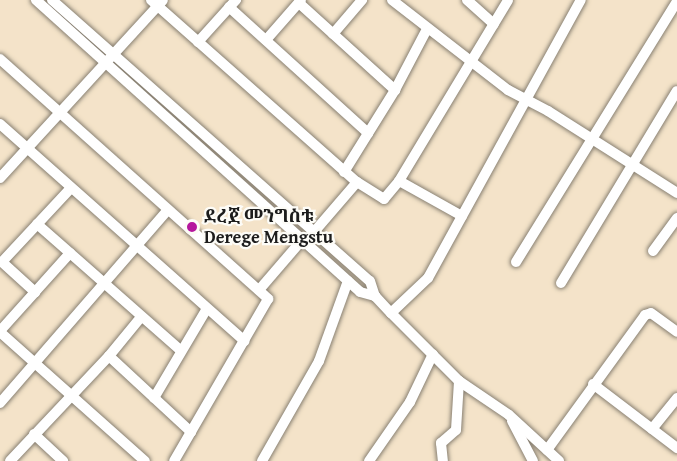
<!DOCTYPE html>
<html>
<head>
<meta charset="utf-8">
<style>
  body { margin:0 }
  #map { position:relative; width:677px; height:461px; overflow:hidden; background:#f4e3c9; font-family:"Gentium Book Plus","Noto Serif Ethiopic",serif }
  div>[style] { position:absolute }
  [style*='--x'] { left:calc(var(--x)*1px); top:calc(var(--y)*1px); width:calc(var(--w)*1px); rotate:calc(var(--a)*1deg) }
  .roads { filter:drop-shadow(0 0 2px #888072) drop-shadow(0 0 2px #888072) }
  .minor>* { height:10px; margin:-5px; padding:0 5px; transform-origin:5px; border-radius:5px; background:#fff }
  .dots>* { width:16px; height:16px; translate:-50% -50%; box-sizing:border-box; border:3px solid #fdfcf7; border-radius:50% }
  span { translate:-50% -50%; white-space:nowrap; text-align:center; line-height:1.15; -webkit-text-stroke:4.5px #fdfcf7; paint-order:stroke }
  .poi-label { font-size:18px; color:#1c1c1c; font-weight:700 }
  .left { translate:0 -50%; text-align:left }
</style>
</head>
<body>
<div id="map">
  <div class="roads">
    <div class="minor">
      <i style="--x:36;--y:0;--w:436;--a:42"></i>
      <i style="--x:360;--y:292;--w:16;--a:15"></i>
      <i style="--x:52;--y:0;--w:424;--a:41.5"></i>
      <i style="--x:370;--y:281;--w:16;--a:72"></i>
      <i style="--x:375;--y:296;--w:23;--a:47"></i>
      <i style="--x:391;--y:313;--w:51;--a:-43.4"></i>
      <i style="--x:428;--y:278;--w:317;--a:-61.2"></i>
      <i style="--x:151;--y:0;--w:275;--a:41.5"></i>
      <i style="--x:357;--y:182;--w:32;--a:32"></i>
      <i style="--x:384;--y:199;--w:23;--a:-50"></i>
      <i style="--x:392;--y:0;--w:147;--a:37.8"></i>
      <i style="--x:508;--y:90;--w:45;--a:27.7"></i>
      <i style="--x:548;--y:111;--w:153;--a:32.4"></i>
      <i style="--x:467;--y:0;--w:36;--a:42"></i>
      <i style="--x:299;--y:3;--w:130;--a:42.2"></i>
      <i style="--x:229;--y:7;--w:188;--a:42.2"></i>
      <i style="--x:333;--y:34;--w:45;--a:-49.5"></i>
      <i style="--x:266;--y:40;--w:53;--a:-48.8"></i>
      <i style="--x:198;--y:42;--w:57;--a:-47.9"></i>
      <i style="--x:0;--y:59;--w:360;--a:41.8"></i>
      <i style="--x:268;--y:299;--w:187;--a:120.1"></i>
      <i style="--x:0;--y:124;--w:327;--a:41.6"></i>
      <i style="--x:344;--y:172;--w:97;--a:-58.1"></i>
      <i style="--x:395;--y:90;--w:69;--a:-62.3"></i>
      <i style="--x:0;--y:178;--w:241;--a:-47.5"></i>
      <i style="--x:70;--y:189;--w:100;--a:133"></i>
      <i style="--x:2;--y:262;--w:45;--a:42.3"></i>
      <i style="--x:35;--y:292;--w:52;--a:-48.1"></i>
      <i style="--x:70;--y:253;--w:148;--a:41.4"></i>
      <i style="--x:462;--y:216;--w:72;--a:-150.9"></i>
      <i style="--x:399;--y:181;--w:211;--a:-58.9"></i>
      <i style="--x:37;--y:224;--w:44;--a:41.3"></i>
      <i style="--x:314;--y:232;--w:66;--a:-49.3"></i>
      <i style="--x:653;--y:251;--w:41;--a:-54"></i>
      <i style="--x:516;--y:262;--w:307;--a:-58.3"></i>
      <i style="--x:561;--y:283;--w:224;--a:-58.9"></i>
      <i style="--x:259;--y:290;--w:66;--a:-49.3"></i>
      <i style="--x:391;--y:313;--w:96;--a:45"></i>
      <i style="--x:459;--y:381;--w:49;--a:93.5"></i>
      <i style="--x:456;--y:430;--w:20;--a:139"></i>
      <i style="--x:441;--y:443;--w:18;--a:84"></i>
      <i style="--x:0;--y:331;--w:52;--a:-48.1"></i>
      <i style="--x:0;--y:332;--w:194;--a:41.7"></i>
      <i style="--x:109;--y:356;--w:50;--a:-50.6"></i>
      <i style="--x:459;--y:381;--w:60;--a:34.2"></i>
      <i style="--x:509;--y:415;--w:68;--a:42.6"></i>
      <i style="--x:593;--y:384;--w:106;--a:37.3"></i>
      <i style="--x:154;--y:398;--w:102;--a:-59.4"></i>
      <i style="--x:0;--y:403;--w:256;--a:-49"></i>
      <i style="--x:512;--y:421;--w:45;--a:62.3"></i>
      <i style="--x:652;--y:429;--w:40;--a:-51"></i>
      <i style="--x:34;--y:434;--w:40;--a:43"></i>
      <i style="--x:547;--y:450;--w:167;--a:-54"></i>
      <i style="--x:645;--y:315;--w:6;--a:-18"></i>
      <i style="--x:651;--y:313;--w:32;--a:36"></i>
      <i style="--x:10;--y:461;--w:144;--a:-46.7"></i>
      <i style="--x:109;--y:356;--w:112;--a:42.8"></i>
      <i style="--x:262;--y:461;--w:115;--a:-60.3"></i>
      <i style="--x:319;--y:361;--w:85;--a:-70.1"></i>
      <i style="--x:369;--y:461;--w:72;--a:-55.2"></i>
      <i style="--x:410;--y:402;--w:53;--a:-64.4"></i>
    </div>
  </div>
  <div class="dots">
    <i style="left:192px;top:227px;background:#b5179e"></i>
  </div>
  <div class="poi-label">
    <span class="left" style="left:204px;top:227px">ደረጀ መንግስቱ<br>Derege Mengstu</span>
  </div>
</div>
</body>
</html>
